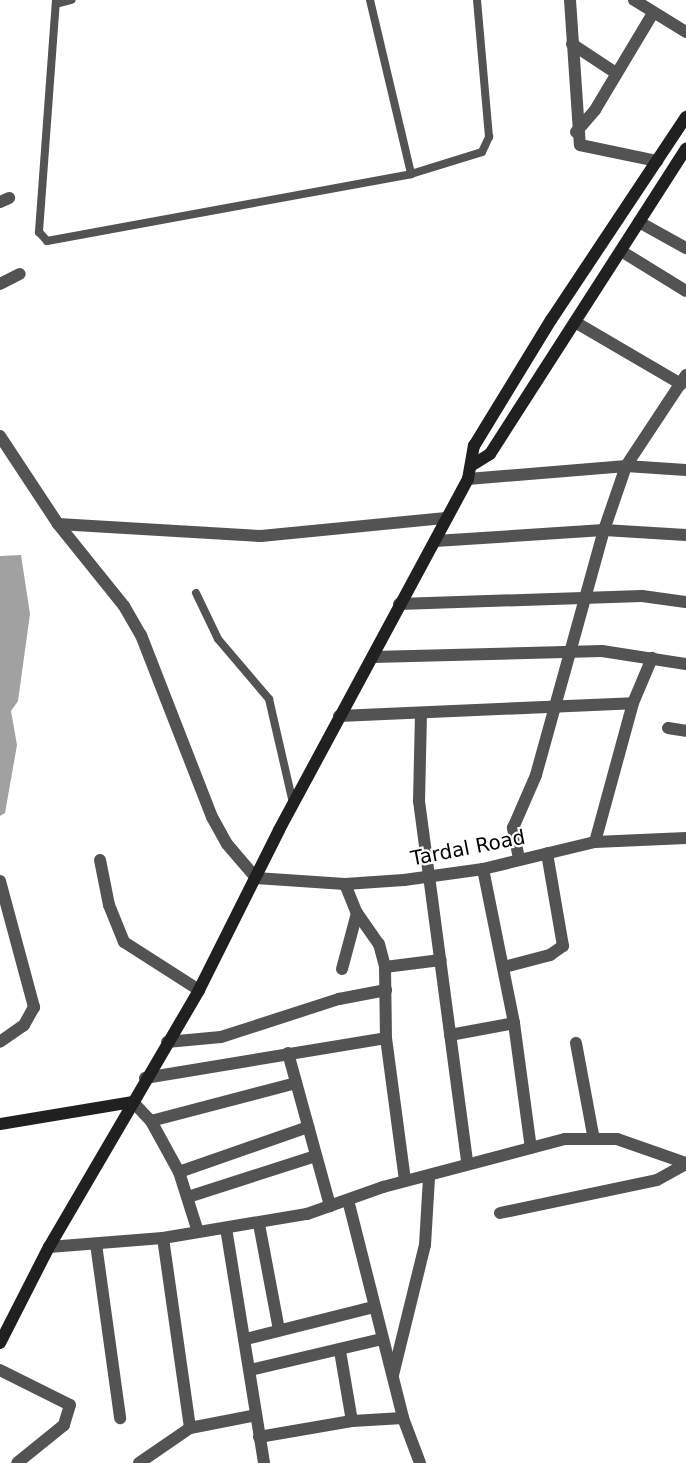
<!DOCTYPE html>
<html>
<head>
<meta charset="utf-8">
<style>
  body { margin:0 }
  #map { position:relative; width:686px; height:1463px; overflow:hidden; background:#fff; font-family:"DejaVu Sans",sans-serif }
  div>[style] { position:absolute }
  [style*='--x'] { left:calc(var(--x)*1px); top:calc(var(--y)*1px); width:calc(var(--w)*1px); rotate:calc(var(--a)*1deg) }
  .water>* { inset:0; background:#a1a1a1 }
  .service>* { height:8px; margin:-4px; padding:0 4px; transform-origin:4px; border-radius:4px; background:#535353 }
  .minor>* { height:12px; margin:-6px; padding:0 6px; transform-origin:6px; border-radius:6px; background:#535353 }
  .secondary>* { height:12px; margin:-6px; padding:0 6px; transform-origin:6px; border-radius:6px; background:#202020 }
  span { translate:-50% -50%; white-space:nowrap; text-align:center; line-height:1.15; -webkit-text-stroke:4.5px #fff; paint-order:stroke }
  .street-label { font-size:20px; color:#000 }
</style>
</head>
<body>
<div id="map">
  <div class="water">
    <i style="clip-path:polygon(21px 555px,30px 614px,18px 701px,11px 711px,17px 745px,5px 813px,0 816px,0 556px)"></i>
  </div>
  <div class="service">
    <i style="--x:56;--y:0;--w:233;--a:94.2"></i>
    <i style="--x:39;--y:232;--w:12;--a:48"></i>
    <i style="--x:47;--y:241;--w:370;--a:-10.4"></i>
    <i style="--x:411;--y:174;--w:74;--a:-17.2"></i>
    <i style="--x:482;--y:152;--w:17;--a:-65"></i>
    <i style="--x:489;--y:137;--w:138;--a:-95"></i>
    <i style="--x:370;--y:0;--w:179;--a:76.7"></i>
    <i style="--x:56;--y:4;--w:16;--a:-15"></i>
    <i style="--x:196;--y:593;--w:51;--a:64.4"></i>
    <i style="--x:218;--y:639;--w:79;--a:49.6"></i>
    <i style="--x:269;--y:699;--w:107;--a:77"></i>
  </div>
  <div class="minor">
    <i style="--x:570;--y:0;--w:145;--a:86.1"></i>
    <i style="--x:580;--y:145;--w:79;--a:11.7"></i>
    <i style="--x:634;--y:0;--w:61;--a:31.6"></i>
    <i style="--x:572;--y:44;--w:53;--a:33.4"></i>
    <i style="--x:576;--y:132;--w:29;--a:-49"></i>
    <i style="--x:595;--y:110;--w:113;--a:-59.1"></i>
    <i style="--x:0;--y:202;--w:10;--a:-24"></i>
    <i style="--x:639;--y:222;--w:54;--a:29"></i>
    <i style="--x:621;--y:251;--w:76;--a:31.6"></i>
    <i style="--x:0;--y:284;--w:22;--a:-27"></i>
    <i style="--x:575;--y:322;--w:123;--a:30.3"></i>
    <i style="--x:0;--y:436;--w:105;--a:56.6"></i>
    <i style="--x:58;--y:524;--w:105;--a:51.2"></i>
    <i style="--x:124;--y:606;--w:34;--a:60"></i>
    <i style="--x:141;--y:635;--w:195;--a:68.7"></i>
    <i style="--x:212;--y:817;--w:31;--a:61"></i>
    <i style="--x:227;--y:844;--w:45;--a:49.5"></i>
    <i style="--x:256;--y:878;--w:89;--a:3.9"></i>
    <i style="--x:345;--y:884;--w:59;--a:-3.9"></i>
    <i style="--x:404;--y:880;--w:80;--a:-7.9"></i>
    <i style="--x:483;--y:869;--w:115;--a:-13.6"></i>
    <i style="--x:595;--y:842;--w:91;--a:-2.5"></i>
    <i style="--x:468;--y:479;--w:159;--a:-4.7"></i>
    <i style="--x:626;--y:466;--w:60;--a:3.8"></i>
    <i style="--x:58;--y:524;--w:203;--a:3.4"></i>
    <i style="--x:261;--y:536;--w:186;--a:-5.6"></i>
    <i style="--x:435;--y:541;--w:169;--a:-3.7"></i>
    <i style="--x:604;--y:530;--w:82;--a:3.5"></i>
    <i style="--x:399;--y:604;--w:243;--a:-1.9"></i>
    <i style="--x:642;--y:596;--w:44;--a:7.8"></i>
    <i style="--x:373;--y:657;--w:229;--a:-1.5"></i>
    <i style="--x:602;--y:651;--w:85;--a:8.8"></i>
    <i style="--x:421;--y:713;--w:88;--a:91.3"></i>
    <i style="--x:419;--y:801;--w:365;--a:82.4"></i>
    <i style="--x:339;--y:716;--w:294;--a:-2.5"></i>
    <i style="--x:668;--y:728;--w:18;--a:9"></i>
    <i style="--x:595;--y:842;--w:144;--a:-74.7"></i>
    <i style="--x:633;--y:703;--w:49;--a:-67.1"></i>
    <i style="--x:519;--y:859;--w:32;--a:-101"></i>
    <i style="--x:513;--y:828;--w:58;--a:-66.5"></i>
    <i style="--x:536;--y:775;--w:254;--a:-74.5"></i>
    <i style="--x:604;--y:530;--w:68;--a:-71"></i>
    <i style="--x:626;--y:466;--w:109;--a:-56.6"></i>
    <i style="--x:100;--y:860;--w:46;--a:78.7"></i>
    <i style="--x:109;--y:905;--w:40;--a:68"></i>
    <i style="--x:124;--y:942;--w:89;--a:32.6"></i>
    <i style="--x:483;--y:869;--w:157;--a:78.6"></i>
    <i style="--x:514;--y:1023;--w:126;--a:82.3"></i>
    <i style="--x:0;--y:881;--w:131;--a:74.9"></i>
    <i style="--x:34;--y:1007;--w:21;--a:119"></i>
    <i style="--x:24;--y:1025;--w:29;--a:145"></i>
    <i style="--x:345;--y:884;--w:31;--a:68"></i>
    <i style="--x:357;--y:913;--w:38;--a:55"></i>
    <i style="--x:379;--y:944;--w:24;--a:75"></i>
    <i style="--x:385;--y:967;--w:71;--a:89.2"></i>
    <i style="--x:386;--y:1038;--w:144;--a:82.4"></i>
    <i style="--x:385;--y:967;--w:56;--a:-7.1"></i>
    <i style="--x:504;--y:967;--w:48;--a:-14.6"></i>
    <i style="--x:550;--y:955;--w:16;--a:-35"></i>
    <i style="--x:563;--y:946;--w:94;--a:-99.8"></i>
    <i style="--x:342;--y:969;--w:58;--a:-75"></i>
    <i style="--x:450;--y:1035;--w:65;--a:-10.6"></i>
    <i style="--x:167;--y:1042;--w:54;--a:-5.3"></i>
    <i style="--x:221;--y:1037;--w:124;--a:-17.9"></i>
    <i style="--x:339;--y:999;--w:48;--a:-10.8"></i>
    <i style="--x:576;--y:1043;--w:94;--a:79.5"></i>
    <i style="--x:288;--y:1053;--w:159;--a:74.6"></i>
    <i style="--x:145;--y:1078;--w:244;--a:-9.4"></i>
    <i style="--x:133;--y:1102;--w:26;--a:47"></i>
    <i style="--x:151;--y:1121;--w:58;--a:61.2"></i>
    <i style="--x:179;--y:1172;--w:63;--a:72.4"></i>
    <i style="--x:151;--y:1121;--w:150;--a:-14.7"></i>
    <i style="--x:179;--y:1172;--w:137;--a:-19.2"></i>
    <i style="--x:188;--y:1197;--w:134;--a:-17.8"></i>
    <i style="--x:348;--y:1200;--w:225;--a:75.8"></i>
    <i style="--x:403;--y:1418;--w:48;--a:69.3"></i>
    <i style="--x:500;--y:1213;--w:160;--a:-11.9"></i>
    <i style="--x:657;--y:1180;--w:33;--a:-29"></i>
    <i style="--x:259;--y:1224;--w:108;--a:79.3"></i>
    <i style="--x:226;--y:1228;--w:238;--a:80.8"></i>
    <i style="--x:163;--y:1238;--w:192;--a:81.9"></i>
    <i style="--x:96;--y:1244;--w:176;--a:82.1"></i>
    <i style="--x:49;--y:1247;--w:114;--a:-4.5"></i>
    <i style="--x:163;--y:1238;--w:146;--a:-9.5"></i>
    <i style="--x:307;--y:1214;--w:81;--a:-19.6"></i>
    <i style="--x:383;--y:1187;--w:188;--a:-14.8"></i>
    <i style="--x:565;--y:1139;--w:52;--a:0"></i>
    <i style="--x:617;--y:1139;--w:73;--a:19.2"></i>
    <i style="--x:246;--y:1339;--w:131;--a:-14.1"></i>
    <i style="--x:340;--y:1351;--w:71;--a:80.3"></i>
    <i style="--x:0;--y:1370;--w:78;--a:26.6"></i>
    <i style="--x:70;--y:1405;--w:21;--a:107"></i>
    <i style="--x:64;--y:1425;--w:60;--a:141"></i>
    <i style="--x:250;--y:1370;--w:136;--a:-13.2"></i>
    <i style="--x:393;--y:1375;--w:134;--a:-76.2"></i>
    <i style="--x:425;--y:1245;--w:68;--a:-86.6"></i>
    <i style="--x:259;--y:1437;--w:94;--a:-9.8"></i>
    <i style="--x:352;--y:1421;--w:51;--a:-3.4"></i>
    <i style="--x:139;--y:1463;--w:62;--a:-34.5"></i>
    <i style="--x:190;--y:1428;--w:67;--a:-11.1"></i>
  </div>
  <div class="secondary">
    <i style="--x:474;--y:464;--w:19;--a:-32"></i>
    <i style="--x:490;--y:454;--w:363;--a:-57.3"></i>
    <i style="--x:0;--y:1124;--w:135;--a:-9.4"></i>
    <i style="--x:0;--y:1343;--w:108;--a:-63"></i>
    <i style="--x:49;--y:1247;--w:298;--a:-59.7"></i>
    <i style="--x:199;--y:990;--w:179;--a:-63.4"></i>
    <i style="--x:279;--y:830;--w:399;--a:-61.7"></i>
    <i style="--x:468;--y:479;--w:34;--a:-80"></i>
    <i style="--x:474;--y:446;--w:148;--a:-58.6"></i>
    <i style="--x:551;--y:320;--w:244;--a:-56.4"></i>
  </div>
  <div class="street-label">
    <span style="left:468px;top:848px;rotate:-11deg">Tardal Road</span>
  </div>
</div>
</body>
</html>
